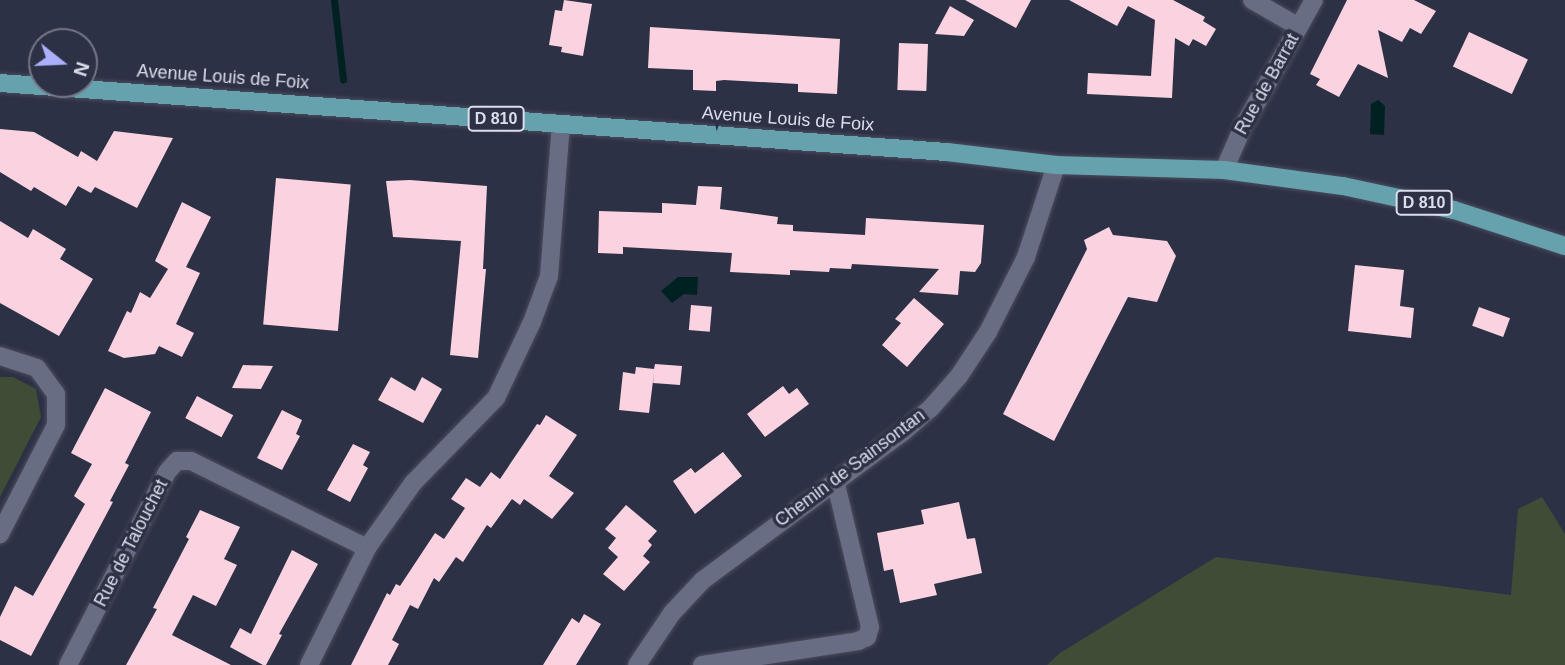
<!DOCTYPE html>
<html>
<head>
<meta charset="utf-8">
<style>
  body { margin:0 }
  #map { position:relative; width:1565px; height:665px; overflow:hidden; background:#2d3145; font-family:Helvetica,sans-serif }
  div>[style] { position:absolute }
  [style*='--x'] { left:calc(var(--x)*1px); top:calc(var(--y)*1px); width:calc(var(--w)*1px); rotate:calc(var(--a)*1deg) }
  .green>* { inset:0; background:#3f4d36 }
  .water>* { inset:0; background:#002122 }
  .stream>* { height:7px; margin:-3.5px; padding:0 3.5px; transform-origin:3.5px; border-radius:3.5px; background:#002122 }
  .building>* { inset:0; background:#fbd3e0; transform-origin:0 0 }
  .roads { filter:drop-shadow(0 0 2px #494c5d) drop-shadow(0 0 2px #494c5d) }
  .minor>* { height:18px; margin:-9px; padding:0 9px; transform-origin:9px; border-radius:9px; background:#686d83 }
  .major>* { height:18px; margin:-9px; padding:0 9px; transform-origin:9px; border-radius:9px; background:#66a1ae }
  span { translate:-50% -50%; white-space:nowrap; text-align:center; line-height:1.15; -webkit-text-stroke:7px #2d3145; paint-order:stroke }
  .shield-label span { padding:2px 5px; background:#2d3145; border:2px solid; border-radius:5px; -webkit-text-stroke-width:0 }
  .shield-label { font-size:16px; color:#dbdeeb; font-weight:700 }
  .street-label { font-size:18px; color:#dbdeeb }
  .north { position:absolute; left:28px; top:28px; width:70px; height:70px; box-sizing:border-box; background:#2d3145; border:2px solid #737687; border-radius:50%; rotate:108deg; font-size:19px; font-weight:700; line-height:28px; text-align:center; color:#dbdeeb }
  .north::after { content:''; display:block; margin:auto; width:24px; height:32px; background:#acaffb; clip-path:polygon(50% 0,100% 100%,50% 72%,0 100%) }
</style>
</head>
<body>
<div id="map">
  <div class="green">
    <i style="clip-path:polygon(0 377px,13px 377px,36px 389px,41px 417px,0 497px)"></i>
    <i style="clip-path:polygon(1542px 497px,1565px 534px,1565px 665px,1047px 665px,1060px 653px,1216px 557px,1511px 595px,1518px 509px)"></i>
  </div>
  <div class="water">
    <i style="clip-path:polygon(1378px 100px,1385px 106px,1384px 135px,1370px 134px,1371px 104px)"></i>
    <i style="clip-path:polygon(678px 277px,698px 277px,697px 295px,684px 294px,672px 303px,661px 291px)"></i>
  </div>
  <div class="stream">
    <i style="--x:334;--y:0;--w:80;--a:83.5"></i>
  </div>
  <div class="building">
    <i style="clip-path:polygon(564px 0,592px 4px,583px 56px,561px 52px,562px 47px,549px 45px,555px 10px,562px 11px)"></i>
    <i style="clip-path:polygon(965px 0,1031px 0,1016px 28px)"></i>
    <i style="clip-path:polygon(1069px 0,1173px 0,1205px 17px,1203px 21px,1216px 29px,1206px 46px,1193px 39px,1189px 46px,1175px 38px,1172px 98px,1087px 94px,1088px 73px,1151px 76px,1155px 20px,1128px 6px,1117px 26px)"></i>
    <i style="clip-path:polygon(1347px 0,1414px 0,1436px 11px,1421px 34px,1410px 28px,1402px 42px,1378px 30px,1388px 78px,1358px 64px,1339px 97px,1316px 85px,1320px 79px,1310px 74px)"></i>
    <i style="clip-path:polygon(950px 6px,974px 20px,964px 36px,935px 34px)"></i>
    <i style="clip-path:polygon(650px 27px,840px 39px,837px 94px,798px 92px,798px 84px,724px 80px,716px 81px,716px 91px,693px 90px,693px 70px,648px 68px)"></i>
    <i style="left:1469px;top:32px;width:65px;height:38px;rotate:25deg"></i>
    <i style="left:899px;top:43px;width:29px;height:47px;rotate:2deg"></i>
    <i style="clip-path:polygon(0 129px,34px 132px,78px 157px,81px 151px,97px 161px,114px 131px,173px 138px,137px 208px,95px 187px,91px 193px,78px 186px,66px 206px,34px 187px,31px 191px,0 172px)"></i>
    <i style="left:276px;top:178px;width:75px;height:147px;rotate:5deg"></i>
    <i style="clip-path:polygon(410px 180px,487px 186px,483px 269px,486px 269px,478px 358px,450px 355px,461px 241px,393px 237px,386px 181px)"></i>
    <i style="clip-path:polygon(698px 186px,722px 187px,720px 209px,778px 217px,777px 224px,793px 225px,793px 231px,865px 235px,866px 218px,984px 225px,981px 263px,975px 272px,960px 271px,958px 295px,919px 292px,939px 269px,852px 264px,851px 269px,830px 268px,829px 272px,790px 270px,790px 275px,730px 272px,732px 253px,623px 247px,623px 254px,598px 253px,599px 211px,662px 213px,662px 203px,696px 205px)"></i>
    <i style="clip-path:polygon(182px 202px,211px 217px,186px 267px,200px 273px,176px 324px,194px 333px,182px 357px,159px 346px,155px 354px,124px 358px,108px 351px,127px 311px,131px 313px,140px 292px,150px 298px,168px 269px,155px 261px)"></i>
    <i style="clip-path:polygon(0 221px,28px 238px,33px 229px,66px 249px,60px 259px,93px 279px,59px 336px,0 303px)"></i>
    <i style="clip-path:polygon(1109px 227px,1113px 235px,1167px 241px,1176px 256px,1157px 302px,1128px 297px,1054px 441px,1003px 414px,1087px 249px,1084px 240px)"></i>
    <i style="clip-path:polygon(1355px 265px,1404px 270px,1400px 306px,1414px 308px,1411px 338px,1348px 331px)"></i>
    <i style="clip-path:polygon(914px 298px,944px 324px,907px 367px,882px 345px,901px 323px,895px 319px)"></i>
    <i style="left:691px;top:305px;width:21px;height:25px;rotate:5deg"></i>
    <i style="left:1479px;top:307px;width:33px;height:20px;rotate:20deg"></i>
    <i style="clip-path:polygon(655px 364px,682px 366px,680px 385px,653px 383px,654px 373px,649px 413px,619px 410px,623px 372px,635px 374px,636px 367px,654px 369px)"></i>
    <i style="clip-path:polygon(243px 365px,273px 366px,261px 389px,232px 388px)"></i>
    <i style="clip-path:polygon(391px 377px,415px 391px,422px 377px,442px 389px,423px 423px,378px 400px)"></i>
    <i style="clip-path:polygon(783px 386px,789px 394px,797px 388px,809px 404px,765px 437px,747px 414px)"></i>
    <i style="clip-path:polygon(105px 388px,151px 412px,125px 463px,129px 465px,110px 501px,113px 502px,31px 656px,0 640px,0 617px,15px 586px,33px 596px,85px 504px,74px 496px,92px 464px,71px 453px)"></i>
    <i style="left:197px;top:396px;width:41px;height:25px;rotate:28deg"></i>
    <i style="clip-path:polygon(282px 410px,302px 420px,296px 434px,300px 436px,282px 470px,257px 458px)"></i>
    <i style="clip-path:polygon(546px 415px,577px 435px,549px 476px,574px 493px,552px 519px,524px 499px,520px 505px,512px 499px,491px 528px,487px 525px,463px 562px,456px 557px,439px 582px,434px 578px,418px 609px,410px 605px,392px 640px,399px 644px,388px 665px,351px 665px,387px 593px,390px 595px,396px 584px,400px 586px,435px 533px,444px 539px,465px 508px,451px 499px,466px 478px,480px 487px,491px 472px,500px 479px,537px 424px,540px 425px)"></i>
    <i style="clip-path:polygon(353px 444px,370px 452px,363px 465px,368px 468px,350px 502px,327px 490px)"></i>
    <i style="clip-path:polygon(723px 452px,742px 476px,695px 514px,673px 481px,691px 468px,695px 473px)"></i>
    <i style="clip-path:polygon(959px 502px,967px 539px,975px 538px,982px 573px,934px 584px,937px 595px,900px 603px,893px 569px,884px 571px,877px 533px,924px 524px,921px 510px)"></i>
    <i style="clip-path:polygon(626px 505px,657px 531px,648px 541px,652px 545px,643px 556px,650px 562px,624px 591px,603px 574px,618px 557px,608px 548px,616px 538px,605px 529px)"></i>
    <i style="clip-path:polygon(200px 510px,240px 527px,224px 559px,237px 565px,216px 606px,193px 595px,172px 635px,231px 665px,126px 665px,157px 609px,153px 608px,189px 539px,186px 537px)"></i>
    <i style="clip-path:polygon(292px 550px,318px 564px,279px 634px,282px 635px,266px 665px,263px 665px,230px 647px,240px 628px,251px 634px)"></i>
    <i style="clip-path:polygon(584px 614px,601px 624px,576px 665px,543px 665px,572px 618px,579px 623px)"></i>
  </div>
  <div class="roads">
    <div class="minor">
      <i style="--x:1252;--y:0;--w:54;--a:29.9"></i>
      <i style="--x:1224;--y:170;--w:47;--a:-66.2"></i>
      <i style="--x:1243;--y:127;--w:145;--a:-60.8"></i>
      <i style="--x:0;--y:356;--w:39;--a:18"></i>
      <i style="--x:37;--y:368;--w:32;--a:54"></i>
      <i style="--x:56;--y:394;--w:31;--a:90"></i>
      <i style="--x:56;--y:425;--w:123;--a:117.2"></i>
      <i style="--x:68;--y:665;--w:217;--a:-62.8"></i>
      <i style="--x:167;--y:472;--w:15;--a:-48"></i>
      <i style="--x:177;--y:461;--w:14;--a:0"></i>
      <i style="--x:191;--y:461;--w:196;--a:26.3"></i>
      <i style="--x:309;--y:665;--w:131;--a:-63.6"></i>
      <i style="--x:367;--y:548;--w:80;--a:-54.7"></i>
      <i style="--x:413;--y:483;--w:119;--a:-45.7"></i>
      <i style="--x:496;--y:398;--w:84;--a:-64.7"></i>
      <i style="--x:532;--y:322;--w:49;--a:-69.7"></i>
      <i style="--x:549;--y:276;--w:151;--a:-85.5"></i>
      <i style="--x:637;--y:665;--w:63;--a:-56.1"></i>
      <i style="--x:672;--y:613;--w:45;--a:-46.8"></i>
      <i style="--x:703;--y:580;--w:247;--a:-36.5"></i>
      <i style="--x:902;--y:433;--w:37;--a:-41"></i>
      <i style="--x:930;--y:409;--w:44;--a:-48.7"></i>
      <i style="--x:959;--y:376;--w:53;--a:-56.6"></i>
      <i style="--x:988;--y:332;--w:84;--a:-63.1"></i>
      <i style="--x:1026;--y:257;--w:97;--a:-71.9"></i>
      <i style="--x:702;--y:665;--w:158;--a:-8.7"></i>
      <i style="--x:858;--y:641;--w:10;--a:-24"></i>
      <i style="--x:867;--y:637;--w:10;--a:-73"></i>
      <i style="--x:870;--y:627;--w:147;--a:-103.4"></i>
    </div>
    <div class="major">
      <i style="--x:0;--y:83;--w:950;--a:4.17"></i>
      <i style="--x:947;--y:152;--w:110;--a:6.8"></i>
      <i style="--x:1056;--y:165;--w:168;--a:1.7"></i>
      <i style="--x:1224;--y:170;--w:120;--a:7.7"></i>
      <i style="--x:1343;--y:186;--w:114;--a:12.2"></i>
      <i style="--x:1454;--y:210;--w:117;--a:18"></i>
    </div>
  </div>
  <div class="shield-label">
    <span style="left:496px;top:119px">D 810</span>
    <span style="left:1424px;top:203px">D 810</span>
  </div>
  <div class="street-label">
    <span style="left:223px;top:77px;rotate:4deg">Avenue Louis de Foix</span>
    <span style="left:1267px;top:84px;rotate:-61deg">Rue de Barrat</span>
    <span style="left:788px;top:119px;rotate:4deg">Avenue Louis de Foix</span>
    <span style="left:850px;top:468px;rotate:-37deg">Chemin de Sainsontan</span>
    <span style="left:131px;top:543px;rotate:-63deg">Rue de Talouchet</span>
  </div>
  <div class="north">N</div>
</div>
</body>
</html>
